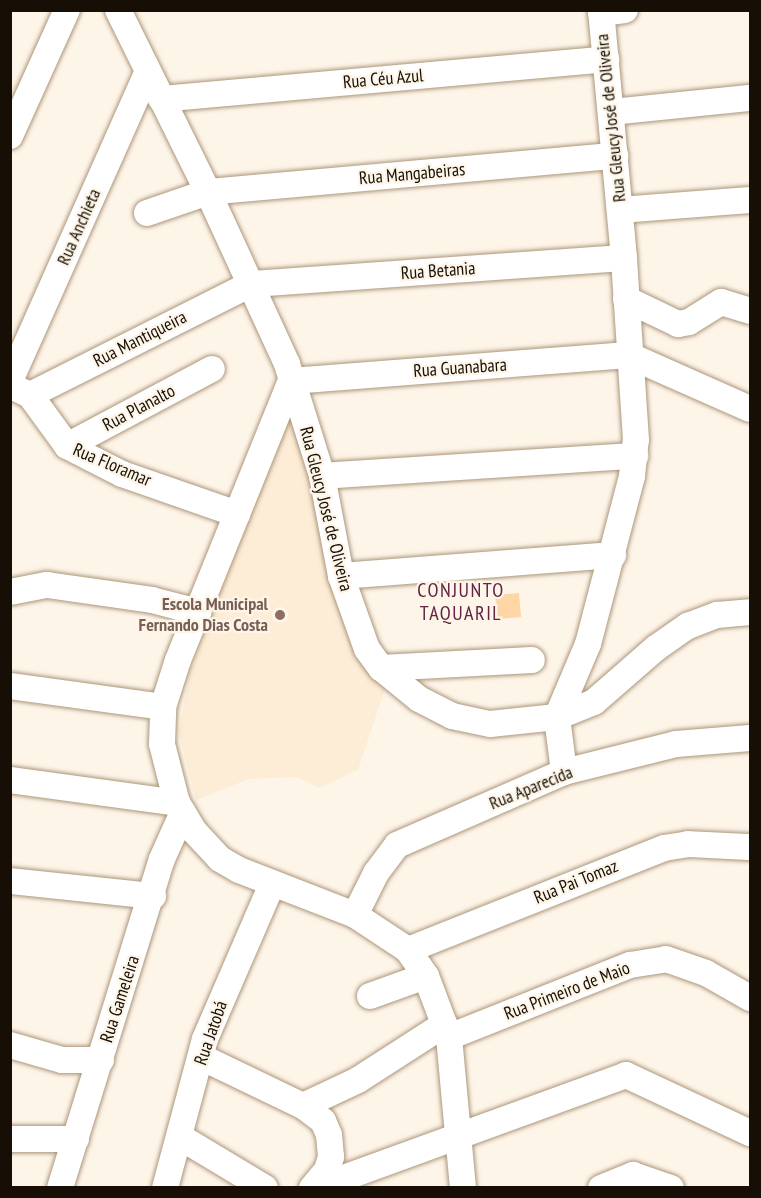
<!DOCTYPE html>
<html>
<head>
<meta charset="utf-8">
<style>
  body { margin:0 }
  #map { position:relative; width:761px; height:1198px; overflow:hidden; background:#fef5e9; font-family:"PT Sans Narrow",sans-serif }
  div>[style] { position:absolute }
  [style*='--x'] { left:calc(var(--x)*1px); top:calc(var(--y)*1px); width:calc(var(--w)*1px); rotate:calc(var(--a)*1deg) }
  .built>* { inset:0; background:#fdecd6 }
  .building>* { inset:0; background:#fed6a6; transform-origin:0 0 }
  .roads { filter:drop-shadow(0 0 2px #ac967a) drop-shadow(0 0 2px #ac967a) }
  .minor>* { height:26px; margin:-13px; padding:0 13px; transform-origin:13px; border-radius:13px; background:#fff }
  .dots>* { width:16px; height:16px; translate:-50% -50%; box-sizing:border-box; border:3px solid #fef5e9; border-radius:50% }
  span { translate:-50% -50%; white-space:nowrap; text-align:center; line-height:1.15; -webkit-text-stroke:4.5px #fef5e9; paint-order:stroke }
  .street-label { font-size:18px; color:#170f05 }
  .education-label { font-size:18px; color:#785e54; font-weight:700 }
  .right { translate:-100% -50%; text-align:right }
  .neighbourhood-label { font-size:20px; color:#622345; letter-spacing:1.5px }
  .frame { position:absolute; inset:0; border:12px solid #170f05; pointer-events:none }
</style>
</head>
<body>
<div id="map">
  <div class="built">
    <i style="clip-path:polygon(284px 410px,300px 416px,388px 680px,358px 770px,319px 788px,297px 777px,249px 779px,196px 800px,179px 734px,189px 675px)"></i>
  </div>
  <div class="building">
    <i style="left:519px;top:593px;width:24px;height:24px;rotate:85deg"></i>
  </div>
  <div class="roads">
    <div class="minor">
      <i style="--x:118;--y:10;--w:203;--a:63.7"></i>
      <i style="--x:208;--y:192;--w:189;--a:65.3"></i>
      <i style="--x:287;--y:364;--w:117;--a:72.6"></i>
      <i style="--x:322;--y:476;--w:102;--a:79.2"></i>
      <i style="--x:341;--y:576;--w:77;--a:70.4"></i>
      <i style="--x:367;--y:649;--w:24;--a:54"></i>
      <i style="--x:381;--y:668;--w:49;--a:39.2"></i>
      <i style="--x:419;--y:699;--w:37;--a:27"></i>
      <i style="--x:452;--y:716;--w:39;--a:12"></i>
      <i style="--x:490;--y:724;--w:67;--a:-6"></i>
      <i style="--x:557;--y:717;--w:79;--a:-67"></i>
      <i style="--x:588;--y:644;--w:174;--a:-75.3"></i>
      <i style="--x:632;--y:476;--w:36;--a:-84"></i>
      <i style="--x:636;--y:440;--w:182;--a:-93.8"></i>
      <i style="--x:624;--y:258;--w:249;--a:-95.3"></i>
      <i style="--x:601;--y:13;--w:24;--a:-7"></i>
      <i style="--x:161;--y:99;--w:447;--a:-5.1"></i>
      <i style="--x:611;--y:112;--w:140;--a:-5.8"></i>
      <i style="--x:10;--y:136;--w:138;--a:-65.7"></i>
      <i style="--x:620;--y:210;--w:130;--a:-4.4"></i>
      <i style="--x:147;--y:213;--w:65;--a:-19"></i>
      <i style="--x:208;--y:192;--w:409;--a:-5.1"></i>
      <i style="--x:626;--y:299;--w:58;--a:25.7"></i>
      <i style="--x:678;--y:324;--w:11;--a:-10"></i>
      <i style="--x:689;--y:322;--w:38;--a:-32"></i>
      <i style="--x:721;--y:302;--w:30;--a:17"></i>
      <i style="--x:10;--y:381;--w:337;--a:-66"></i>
      <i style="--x:15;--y:388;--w:17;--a:25"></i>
      <i style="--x:30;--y:395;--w:63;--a:54"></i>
      <i style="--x:67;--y:446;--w:62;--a:27"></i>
      <i style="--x:122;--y:474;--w:122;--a:19.2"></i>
      <i style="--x:30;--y:395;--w:247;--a:-26.7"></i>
      <i style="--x:251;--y:284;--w:374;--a:-4"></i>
      <i style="--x:67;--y:446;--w:164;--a:-28"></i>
      <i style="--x:322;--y:476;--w:314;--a:-3.7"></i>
      <i style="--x:341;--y:576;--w:273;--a:-4.4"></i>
      <i style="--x:10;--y:592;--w:38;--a:-11"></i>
      <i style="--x:47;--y:585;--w:106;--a:8.1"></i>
      <i style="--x:152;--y:600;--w:48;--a:14.6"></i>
      <i style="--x:381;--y:668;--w:151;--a:-3"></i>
      <i style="--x:10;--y:686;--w:154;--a:7.8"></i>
      <i style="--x:564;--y:772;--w:55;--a:-97.3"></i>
      <i style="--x:557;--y:717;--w:40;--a:-22"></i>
      <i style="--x:594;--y:702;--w:82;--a:-41.1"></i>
      <i style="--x:656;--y:648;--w:39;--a:-35"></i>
      <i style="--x:688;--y:626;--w:31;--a:-21"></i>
      <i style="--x:717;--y:615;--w:33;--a:-5"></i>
      <i style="--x:10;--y:780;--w:169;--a:7.8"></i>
      <i style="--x:10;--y:881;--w:144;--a:6"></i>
      <i style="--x:355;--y:915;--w:47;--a:-63.4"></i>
      <i style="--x:376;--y:873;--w:35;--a:-53"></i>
      <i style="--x:397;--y:845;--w:182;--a:-23.6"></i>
      <i style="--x:564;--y:772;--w:115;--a:-14"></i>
      <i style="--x:676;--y:744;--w:74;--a:-4.6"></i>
      <i style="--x:408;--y:950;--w:276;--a:-21.7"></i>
      <i style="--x:664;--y:848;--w:24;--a:-9"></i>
      <i style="--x:688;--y:844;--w:62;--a:2.8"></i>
      <i style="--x:370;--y:996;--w:59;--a:-19.7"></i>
      <i style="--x:449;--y:1037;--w:195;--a:-21.7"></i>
      <i style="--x:630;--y:965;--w:36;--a:-9"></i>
      <i style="--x:666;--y:959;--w:42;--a:19.3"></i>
      <i style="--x:706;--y:973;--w:51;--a:29.6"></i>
      <i style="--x:10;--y:1045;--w:54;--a:16.1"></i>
      <i style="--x:62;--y:1060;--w:39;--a:0"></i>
      <i style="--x:201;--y:1057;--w:113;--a:25.7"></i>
      <i style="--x:180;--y:1137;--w:99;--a:31"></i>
      <i style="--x:10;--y:1139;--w:66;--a:0"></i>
      <i style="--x:60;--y:1188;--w:344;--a:-72.8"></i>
      <i style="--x:162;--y:859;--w:51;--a:-65.9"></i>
      <i style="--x:165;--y:1188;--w:154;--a:-75"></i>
      <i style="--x:205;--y:1039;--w:169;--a:-66.6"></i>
      <i style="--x:312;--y:1188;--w:23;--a:-50"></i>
      <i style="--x:327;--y:1170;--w:14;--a:-73"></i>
      <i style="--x:331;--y:1157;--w:22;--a:-95"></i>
      <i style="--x:329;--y:1135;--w:15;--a:-113"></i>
      <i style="--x:323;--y:1121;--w:25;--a:-143"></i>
      <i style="--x:303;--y:1106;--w:61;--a:-25.3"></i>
      <i style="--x:358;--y:1080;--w:103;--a:-32.8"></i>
      <i style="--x:316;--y:1188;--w:330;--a:-20"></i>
      <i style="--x:626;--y:1075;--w:137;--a:25.1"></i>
      <i style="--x:463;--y:1188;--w:152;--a:-95.3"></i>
      <i style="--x:449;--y:1037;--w:65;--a:-110.7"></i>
      <i style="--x:426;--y:976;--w:32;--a:-125"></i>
      <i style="--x:408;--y:950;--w:64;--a:-146.6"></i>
      <i style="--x:355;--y:915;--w:124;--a:-158.8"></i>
      <i style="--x:239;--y:870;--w:22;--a:-150"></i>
      <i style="--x:220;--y:859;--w:38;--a:-133"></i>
      <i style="--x:194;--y:831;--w:33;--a:-121"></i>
      <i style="--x:177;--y:803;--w:61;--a:-104.3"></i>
      <i style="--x:162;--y:744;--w:37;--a:-88"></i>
      <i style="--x:163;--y:707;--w:49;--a:-72.3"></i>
      <i style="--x:178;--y:660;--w:301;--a:-68"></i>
      <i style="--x:291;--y:381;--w:338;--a:-4.4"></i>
      <i style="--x:628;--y:355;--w:133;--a:23.9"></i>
      <i style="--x:601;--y:1188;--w:35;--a:-22"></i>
      <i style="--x:633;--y:1175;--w:40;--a:18.9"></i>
    </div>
  </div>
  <div class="dots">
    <i style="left:280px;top:615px;background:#8d6e63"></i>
  </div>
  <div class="street-label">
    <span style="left:383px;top:79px;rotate:-5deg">Rua Céu Azul</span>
    <span style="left:611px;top:118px;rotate:-96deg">Rua Gleucy José de Oliveira</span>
    <span style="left:412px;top:174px;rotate:-5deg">Rua Mangabeiras</span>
    <span style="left:79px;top:227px;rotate:-66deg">Rua Anchieta</span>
    <span style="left:438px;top:271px;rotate:-4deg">Rua Betania</span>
    <span style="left:140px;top:339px;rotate:-27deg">Rua Mantiqueira</span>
    <span style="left:460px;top:368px;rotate:-4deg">Rua Guanabara</span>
    <span style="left:139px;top:408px;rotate:-28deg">Rua Planalto</span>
    <span style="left:112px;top:465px;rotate:23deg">Rua Floramar</span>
    <span style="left:326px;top:509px;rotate:76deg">Rua Gleucy José de Oliveira</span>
    <span style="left:531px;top:788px;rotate:-22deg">Rua Aparecida</span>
    <span style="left:576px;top:882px;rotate:-22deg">Rua Pai Tomaz</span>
    <span style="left:567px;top:991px;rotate:-21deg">Rua Primeiro de Maio</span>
    <span style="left:120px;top:999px;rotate:-72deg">Rua Gameleira</span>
    <span style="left:211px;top:1033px;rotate:-71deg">Rua Jatobá</span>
  </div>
  <div class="education-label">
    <span class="right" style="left:268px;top:615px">Escola Municipal<br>Fernando Dias Costa</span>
  </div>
  <div class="neighbourhood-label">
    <span style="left:461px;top:602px">CONJUNTO<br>TAQUARIL</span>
  </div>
  <div class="frame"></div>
</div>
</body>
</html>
